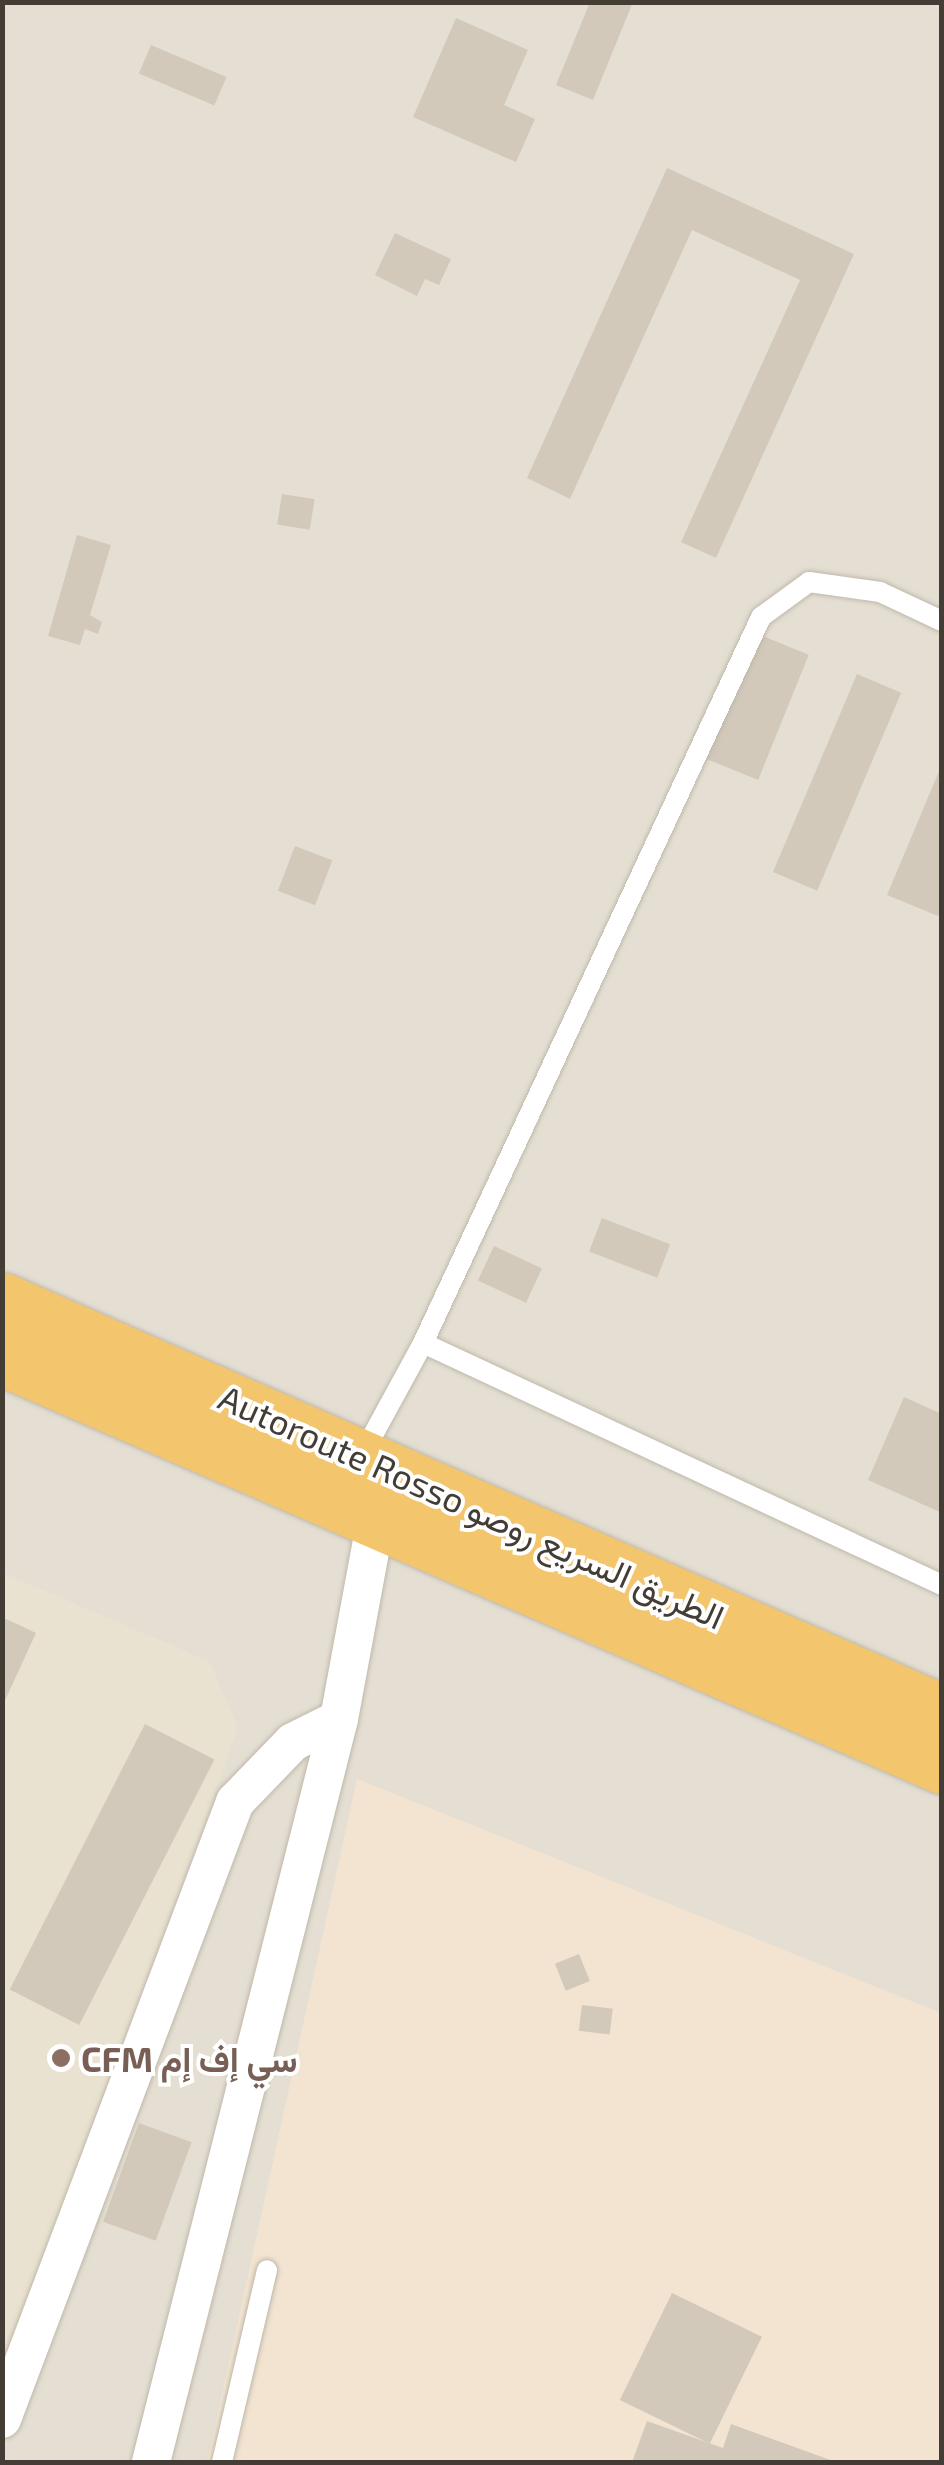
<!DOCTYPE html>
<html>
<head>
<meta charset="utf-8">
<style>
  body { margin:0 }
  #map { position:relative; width:944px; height:2465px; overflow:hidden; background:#f1ede5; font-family:"Exo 2",Vazirmatn,sans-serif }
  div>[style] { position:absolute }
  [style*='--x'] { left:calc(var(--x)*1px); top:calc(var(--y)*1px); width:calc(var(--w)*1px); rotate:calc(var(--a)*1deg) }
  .residential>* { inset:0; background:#e5dfd3; transform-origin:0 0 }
  .commercial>* { inset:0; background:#f2e4d1 }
  .education>* { inset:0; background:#e9e2d0 }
  .building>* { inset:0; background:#d2c9bb; transform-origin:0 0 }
  .roads { filter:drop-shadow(0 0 2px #bfb8ab) drop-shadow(0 0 2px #bfb8ab) }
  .lane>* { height:20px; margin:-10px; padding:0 10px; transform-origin:10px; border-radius:10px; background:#fff }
  .street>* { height:38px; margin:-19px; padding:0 19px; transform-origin:19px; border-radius:19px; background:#fff }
  .highway>* { height:55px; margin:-27.5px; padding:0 27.5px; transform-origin:27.5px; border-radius:27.5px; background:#f3c66e }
  .dots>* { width:28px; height:28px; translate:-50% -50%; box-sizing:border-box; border:5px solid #fff; border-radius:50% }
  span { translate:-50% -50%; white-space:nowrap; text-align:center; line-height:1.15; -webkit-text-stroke:8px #fff; paint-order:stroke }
  .street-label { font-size:35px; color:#433d35 }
  .education-label { font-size:35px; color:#785e54; font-weight:700 }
  .left { translate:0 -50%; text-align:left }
  .frame { position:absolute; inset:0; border:5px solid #433d35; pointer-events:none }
</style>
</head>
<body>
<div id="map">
  <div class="residential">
    <i style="left:3px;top:3px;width:938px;height:2459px"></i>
  </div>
  <div class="commercial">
    <i style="clip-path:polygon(357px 1779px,941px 2013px,941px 2462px,207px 2462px)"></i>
  </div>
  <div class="education">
    <i style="clip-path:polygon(3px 1573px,209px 1661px,238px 1727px,3px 2388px)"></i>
  </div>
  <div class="building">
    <i style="clip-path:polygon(590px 2px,633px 2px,593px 100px,556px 85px)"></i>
    <i style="clip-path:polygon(456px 18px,528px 50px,504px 105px,535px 119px,516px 162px,413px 117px)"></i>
    <i style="left:151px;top:45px;width:82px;height:31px;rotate:23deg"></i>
    <i style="clip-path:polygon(667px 168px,854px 254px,716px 558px,681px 542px,800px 280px,692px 230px,570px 499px,527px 478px)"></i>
    <i style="clip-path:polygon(395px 233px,451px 259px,439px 285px,425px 279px,417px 296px,375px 275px)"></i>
    <i style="left:282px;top:494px;width:33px;height:31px;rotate:9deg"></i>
    <i style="clip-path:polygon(77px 535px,111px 545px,90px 615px,102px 622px,98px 634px,85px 629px,80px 645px,48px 636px)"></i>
    <i style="left:755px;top:633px;width:58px;height:135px;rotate:22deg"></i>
    <i style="left:857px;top:674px;width:48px;height:215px;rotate:23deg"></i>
    <i style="clip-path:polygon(942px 764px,942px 909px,938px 916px,887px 895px)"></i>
    <i style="left:295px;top:846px;width:40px;height:48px;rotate:21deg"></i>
    <i style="left:602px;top:1218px;width:73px;height:36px;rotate:21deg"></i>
    <i style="left:494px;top:1246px;width:53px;height:38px;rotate:25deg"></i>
    <i style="clip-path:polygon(904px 1397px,942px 1414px,942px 1513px,868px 1480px)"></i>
    <i style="clip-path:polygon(2px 1617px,36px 1633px,2px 1707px)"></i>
    <i style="left:145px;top:1724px;width:78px;height:298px;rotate:27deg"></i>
    <i style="left:579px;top:1954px;width:29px;height:26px;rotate:68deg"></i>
    <i style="left:582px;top:2005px;width:31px;height:26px;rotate:7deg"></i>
    <i style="left:139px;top:2123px;width:56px;height:105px;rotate:20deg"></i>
    <i style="left:672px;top:2293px;width:100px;height:119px;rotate:26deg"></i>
    <i style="clip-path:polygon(647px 2421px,723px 2448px,731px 2424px,836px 2462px,632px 2462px)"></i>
  </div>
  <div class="roads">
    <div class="lane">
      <i style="--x:423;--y:1343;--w:573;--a:25"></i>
      <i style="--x:362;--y:1455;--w:128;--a:-61.4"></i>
      <i style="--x:423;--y:1343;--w:801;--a:-65.03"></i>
      <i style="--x:761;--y:617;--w:59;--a:-36.1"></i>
      <i style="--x:809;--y:582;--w:72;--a:8"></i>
      <i style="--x:880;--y:592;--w:68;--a:25.1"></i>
      <i style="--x:222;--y:2462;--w:197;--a:-76.8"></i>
    </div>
    <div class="street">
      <i style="--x:2;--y:2419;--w:660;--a:-69.31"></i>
      <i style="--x:235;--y:1802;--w:83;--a:-46"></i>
      <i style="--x:293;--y:1742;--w:51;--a:-26.6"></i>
      <i style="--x:151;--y:2462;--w:766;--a:-75.8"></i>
      <i style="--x:339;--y:1719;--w:198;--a:-79.5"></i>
    </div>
    <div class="highway">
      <i style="--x:2;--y:1300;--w:1026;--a:23.67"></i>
      <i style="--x:2;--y:1358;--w:1025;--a:23.46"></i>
    </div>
  </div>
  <div class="dots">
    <i style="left:61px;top:2058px;background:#8d6e63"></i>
  </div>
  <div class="street-label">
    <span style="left:472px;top:1506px;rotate:24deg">Autoroute Rosso الطريق السريع روصو</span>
  </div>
  <div class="education-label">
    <span class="left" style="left:81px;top:2058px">CFM سي إف إم</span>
  </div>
  <div class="frame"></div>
</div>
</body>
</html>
